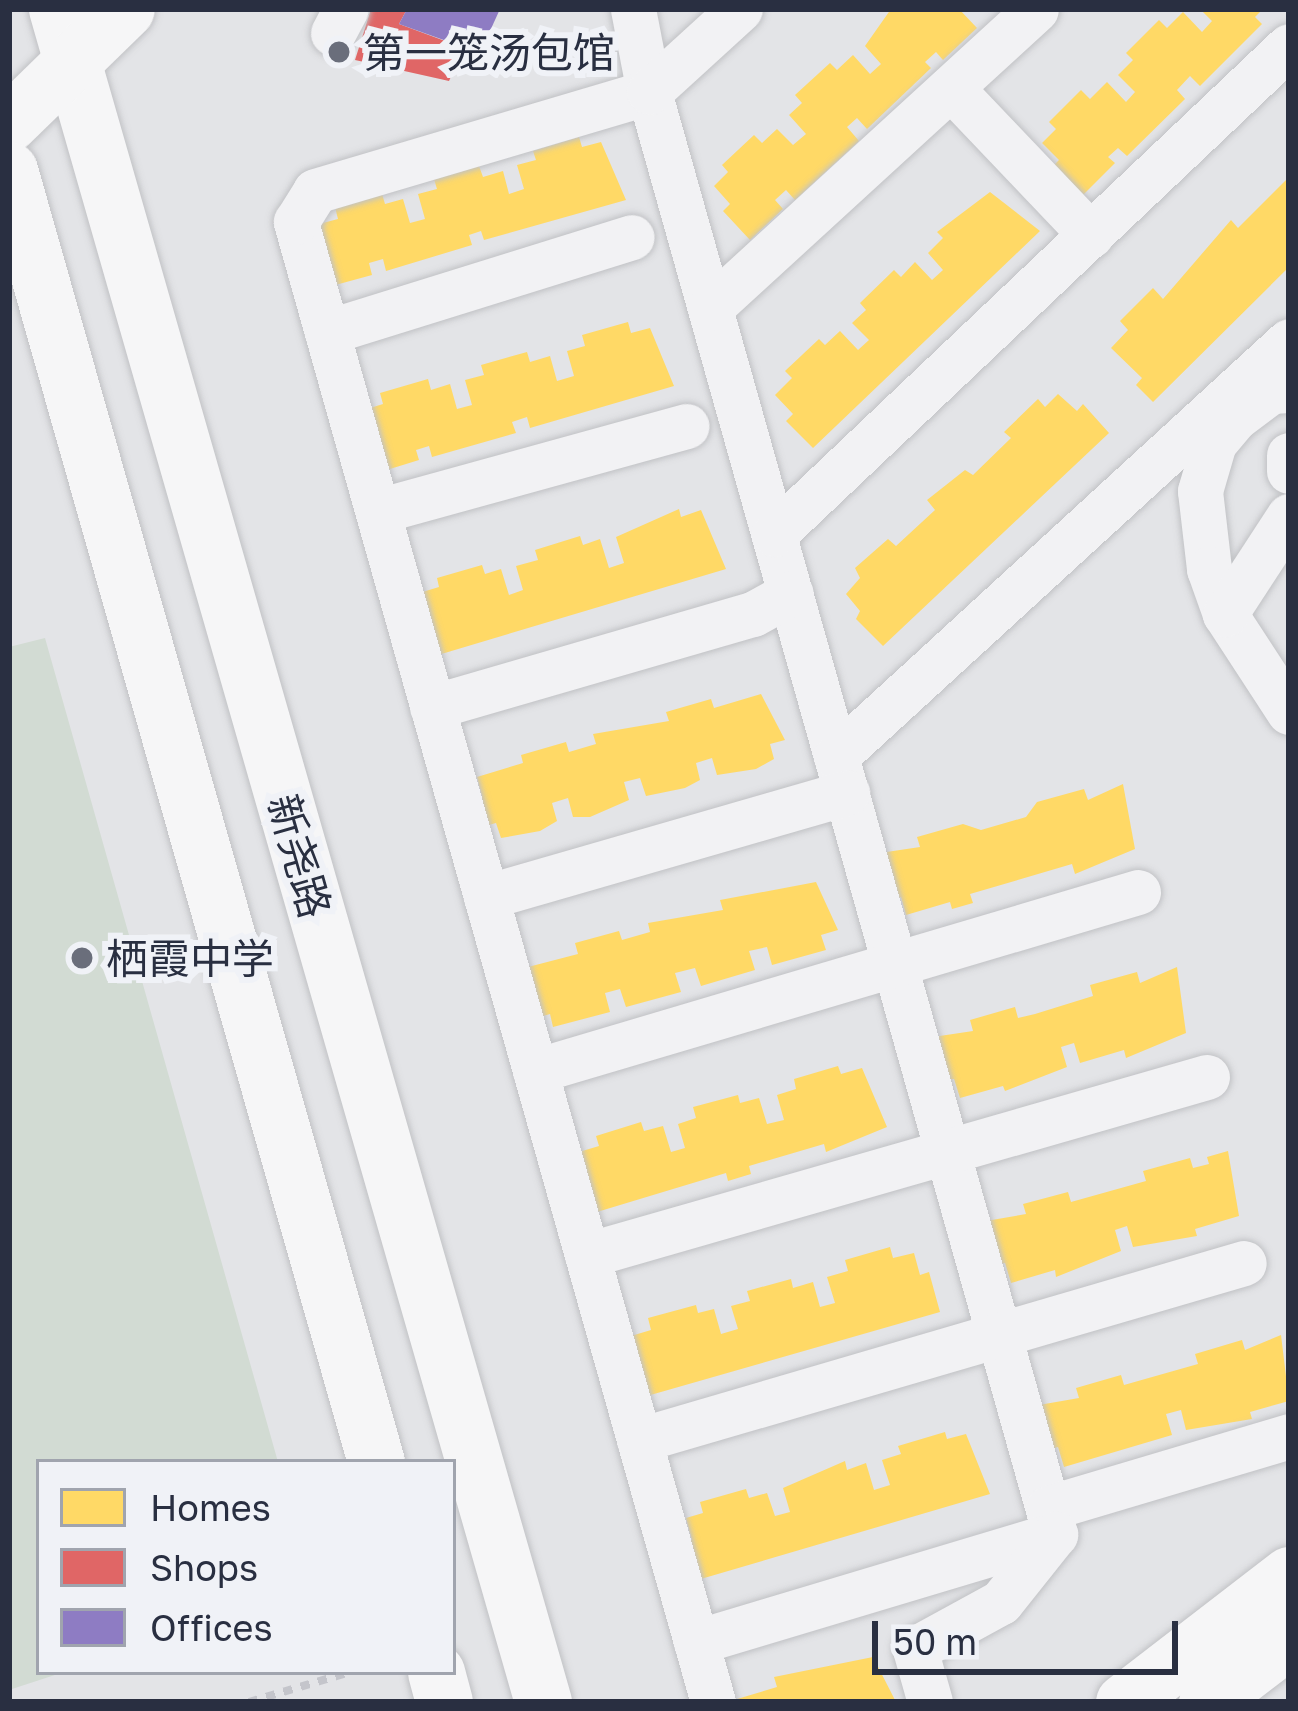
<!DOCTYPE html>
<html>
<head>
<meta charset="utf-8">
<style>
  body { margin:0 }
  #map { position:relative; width:1298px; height:1711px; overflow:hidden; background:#e3e4e7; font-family:"Golos Text","Noto Sans SC",sans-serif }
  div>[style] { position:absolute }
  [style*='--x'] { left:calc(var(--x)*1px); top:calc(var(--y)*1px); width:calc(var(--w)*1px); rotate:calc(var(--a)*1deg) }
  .green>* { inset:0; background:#d2dbd3 }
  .homes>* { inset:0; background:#ffd966 }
  .shops>* { inset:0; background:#e06666 }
  .offices>* { inset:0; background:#8e7cc3 }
  .path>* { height:8px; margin-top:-4px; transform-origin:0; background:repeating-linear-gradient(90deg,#c4c5cb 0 9px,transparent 0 18px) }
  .roads { filter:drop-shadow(0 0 3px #c1c2c5) drop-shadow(0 0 3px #c1c2c5) }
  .minor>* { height:45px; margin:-22.5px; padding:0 22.5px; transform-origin:22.5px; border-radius:22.5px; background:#f2f2f4 }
  .major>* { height:57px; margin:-28.5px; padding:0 28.5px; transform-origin:28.5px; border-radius:28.5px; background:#f6f6f7 }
  .dots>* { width:33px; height:33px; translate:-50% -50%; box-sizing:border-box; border:6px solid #f0f2f7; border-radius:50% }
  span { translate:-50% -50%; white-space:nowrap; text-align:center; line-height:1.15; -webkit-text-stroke:12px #f0f2f7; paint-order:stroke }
  .poi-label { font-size:42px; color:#292f41 }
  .left { translate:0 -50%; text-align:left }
  .street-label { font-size:42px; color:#292f41 }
  .frame { position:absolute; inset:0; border:12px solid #292f41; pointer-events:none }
  .legend { position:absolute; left:36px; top:1459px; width:420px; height:216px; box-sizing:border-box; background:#f0f2f7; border:3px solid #a0a4ae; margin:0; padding:15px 21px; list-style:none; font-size:36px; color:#292f41 }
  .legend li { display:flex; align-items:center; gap:24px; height:60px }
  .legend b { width:60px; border:3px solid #a0a4ae }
  .scale { position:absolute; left:872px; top:1621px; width:306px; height:54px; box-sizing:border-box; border:6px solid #292f41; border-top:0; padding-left:15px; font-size:36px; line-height:42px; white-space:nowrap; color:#292f41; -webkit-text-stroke:9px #f0f2f7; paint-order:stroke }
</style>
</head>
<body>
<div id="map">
  <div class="green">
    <i style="clip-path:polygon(45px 638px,278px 1462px,39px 1462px,39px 1672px,64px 1672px,9px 1690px,9px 647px)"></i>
  </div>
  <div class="homes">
    <i style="clip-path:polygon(891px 9px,959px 9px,977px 28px,943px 60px,936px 52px,925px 62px,931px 68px,867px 129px,857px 118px,847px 127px,859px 141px,795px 200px,786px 190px,775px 200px,783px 209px,750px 240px,723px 211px,730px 204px,714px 186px,728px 172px,722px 165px,754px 135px,762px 143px,777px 129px,793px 145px,806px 134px,789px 115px,802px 103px,795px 95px,830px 63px,837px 70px,853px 55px,870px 74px,881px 64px,865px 46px)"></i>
    <i style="clip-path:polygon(1200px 9px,1263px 9px,1255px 17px,1262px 24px,1200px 86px,1190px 76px,1177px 90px,1185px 99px,1127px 156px,1118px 148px,1108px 157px,1115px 163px,1079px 199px,1050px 169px,1059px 160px,1042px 143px,1056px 129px,1049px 122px,1081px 90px,1090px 99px,1107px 82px,1126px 102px,1135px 92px,1118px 75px,1133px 60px,1126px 53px,1159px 20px,1167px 28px,1183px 12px,1202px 32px,1212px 21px)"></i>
    <i style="clip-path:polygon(579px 137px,582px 147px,601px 142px,626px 200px,484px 240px,481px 231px,469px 235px,472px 245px,386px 271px,383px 259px,369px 263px,372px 275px,328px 287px,319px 224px,338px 219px,335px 207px,382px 194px,385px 204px,403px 199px,410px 223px,425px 219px,418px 194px,437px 189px,434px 179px,479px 166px,483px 177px,503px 171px,509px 194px,524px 189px,517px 165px,536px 160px,533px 151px)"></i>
    <i style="clip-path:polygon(1289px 177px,1289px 267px,1153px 402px,1136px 385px,1142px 378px,1111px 348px,1128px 330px,1120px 321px,1153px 288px,1163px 299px,1231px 220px,1238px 228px)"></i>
    <i style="clip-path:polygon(990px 192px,1040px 231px,813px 448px,786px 421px,793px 414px,775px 395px,792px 378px,785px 371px,819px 339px,825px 345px,840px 331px,858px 350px,869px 340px,852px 323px,866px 310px,860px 303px,894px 270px,901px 277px,915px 262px,932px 280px,943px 270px,928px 253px,943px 238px,937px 232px)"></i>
    <i style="clip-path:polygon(628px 322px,631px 333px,650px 328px,674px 386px,530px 428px,527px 417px,512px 422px,516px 433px,432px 457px,429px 446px,416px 450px,419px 460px,377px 473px,367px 409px,383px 404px,380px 393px,428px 379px,431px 390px,450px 384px,457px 409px,472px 405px,465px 380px,484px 375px,481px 365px,527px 352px,530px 362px,550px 356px,557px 381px,574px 376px,567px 351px,585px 346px,582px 335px)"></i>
    <i style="clip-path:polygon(1058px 394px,1077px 411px,1083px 404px,1109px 433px,883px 646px,856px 619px,860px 611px,846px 594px,860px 578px,855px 568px,888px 539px,896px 546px,935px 510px,927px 500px,965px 470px,973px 475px,1011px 438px,1004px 432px,1038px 399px,1045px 407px)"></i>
    <i style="clip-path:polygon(679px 509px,681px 517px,701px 510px,726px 569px,428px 658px,419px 593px,439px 587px,437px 578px,482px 565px,485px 574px,501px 569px,509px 595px,523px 590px,516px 566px,538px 560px,535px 550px,580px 536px,583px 545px,600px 539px,609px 568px,624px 563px,616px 537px)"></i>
    <i style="clip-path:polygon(761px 694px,785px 740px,770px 744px,774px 759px,756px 769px,717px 775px,712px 758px,696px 763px,700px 780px,685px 788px,646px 796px,640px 778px,624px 782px,629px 800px,590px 817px,573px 817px,568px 798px,552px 803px,557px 821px,540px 831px,501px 838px,496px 823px,478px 828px,470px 800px,482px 796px,477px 777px,523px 763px,521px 755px,566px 742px,569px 752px,596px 744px,593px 734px,669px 721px,666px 712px,711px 699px,714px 708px)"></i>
    <i style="clip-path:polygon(1123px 784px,1135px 849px,1075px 874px,1072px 864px,970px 894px,973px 903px,952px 909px,950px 902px,906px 915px,901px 897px,893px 899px,880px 853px,920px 847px,917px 837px,963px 824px,981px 830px,1026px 817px,1037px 802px,1084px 789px,1088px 800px)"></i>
    <i style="clip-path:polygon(816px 882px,838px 930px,821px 935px,826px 950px,772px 965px,767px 947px,749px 951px,755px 970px,701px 986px,695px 968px,675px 973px,681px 992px,626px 1007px,620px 989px,605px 993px,610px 1012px,553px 1027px,550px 1014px,533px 1019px,528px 967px,578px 954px,575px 943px,619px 931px,622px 940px,650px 932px,648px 923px,723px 910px,720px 900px)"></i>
    <i style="clip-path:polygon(1177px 967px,1186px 1033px,1126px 1058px,1124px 1050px,1080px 1063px,1074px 1043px,1061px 1047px,1067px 1067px,1005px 1091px,1003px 1086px,960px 1098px,954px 1079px,945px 1080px,933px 1037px,973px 1031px,970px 1020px,1015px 1007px,1018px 1018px,1035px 1014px,1093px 996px,1090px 985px,1137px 972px,1140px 983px)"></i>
    <i style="clip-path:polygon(838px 1066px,841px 1074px,862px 1068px,887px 1127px,826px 1152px,824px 1144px,749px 1166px,751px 1174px,728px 1181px,726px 1173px,587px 1215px,579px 1152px,599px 1146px,596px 1136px,641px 1122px,644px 1131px,663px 1126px,671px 1152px,685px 1148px,678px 1124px,696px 1118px,693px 1107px,738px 1095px,740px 1103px,759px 1098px,767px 1124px,784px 1120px,777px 1095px,796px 1089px,794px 1079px)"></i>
    <i style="clip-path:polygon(1228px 1151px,1239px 1216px,1195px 1229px,1197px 1236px,1133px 1247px,1127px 1226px,1115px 1230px,1121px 1251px,1056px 1277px,1055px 1270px,1011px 1283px,1005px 1263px,998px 1264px,986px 1221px,1026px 1214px,1023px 1204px,1068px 1192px,1071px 1202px,1146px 1181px,1143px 1171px,1190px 1158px,1193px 1168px,1209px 1164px,1207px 1157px)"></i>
    <i style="clip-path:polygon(890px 1247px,893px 1258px,914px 1253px,920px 1275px,929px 1272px,940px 1312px,640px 1398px,631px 1336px,651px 1330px,648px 1318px,696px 1305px,698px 1313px,714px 1309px,721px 1334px,738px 1329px,731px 1306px,750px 1301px,747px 1291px,791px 1279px,793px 1288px,813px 1282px,820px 1307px,835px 1303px,827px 1277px,848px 1271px,845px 1260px)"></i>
    <i style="clip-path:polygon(1281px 1335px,1289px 1401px,1250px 1412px,1252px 1419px,1186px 1430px,1181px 1410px,1166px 1414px,1172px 1435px,1064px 1467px,1058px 1447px,1051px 1449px,1039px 1405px,1079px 1398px,1076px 1388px,1121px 1375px,1124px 1385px,1198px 1364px,1195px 1354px,1242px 1340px,1245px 1350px)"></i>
    <i style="clip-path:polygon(945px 1432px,947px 1439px,966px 1434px,990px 1494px,694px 1581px,682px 1543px,692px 1540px,686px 1518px,703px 1513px,700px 1502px,746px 1489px,749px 1498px,767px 1493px,775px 1516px,790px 1512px,783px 1488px,845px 1461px,847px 1470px,866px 1463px,874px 1490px,890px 1485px,882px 1460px,901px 1454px,898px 1446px)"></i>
    <i style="clip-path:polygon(873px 1657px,896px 1702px,727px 1702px,777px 1687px,774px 1677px)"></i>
  </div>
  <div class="shops">
    <i style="clip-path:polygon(371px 9px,407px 9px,399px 24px,464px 48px,449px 81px,355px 60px)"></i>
  </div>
  <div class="offices">
    <i style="clip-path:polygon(407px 9px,500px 9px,480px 53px,399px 24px)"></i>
  </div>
  <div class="path">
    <i style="--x:249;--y:1702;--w:105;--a:-16.5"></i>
  </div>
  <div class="roads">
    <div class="minor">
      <i style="--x:633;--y:9;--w:85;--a:79.1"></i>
      <i style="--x:649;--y:92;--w:1498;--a:74.28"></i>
      <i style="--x:333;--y:33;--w:27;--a:-62"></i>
      <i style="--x:951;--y:88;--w:203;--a:46.4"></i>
      <i style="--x:710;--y:308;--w:442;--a:-42.5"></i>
      <i style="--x:327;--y:332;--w:319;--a:-17.3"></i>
      <i style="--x:1289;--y:390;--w:18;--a:177"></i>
      <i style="--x:1271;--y:391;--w:45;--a:143.1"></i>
      <i style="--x:1235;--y:418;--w:33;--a:130"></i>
      <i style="--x:1214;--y:443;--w:50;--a:106.3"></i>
      <i style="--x:1200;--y:491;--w:79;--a:83.4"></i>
      <i style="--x:1209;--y:569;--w:48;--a:70.4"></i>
      <i style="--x:1225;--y:614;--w:117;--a:56.9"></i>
      <i style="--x:1289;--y:455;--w:16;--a:90"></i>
      <i style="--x:378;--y:511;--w:320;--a:-15.4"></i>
      <i style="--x:774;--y:534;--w:709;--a:-43.46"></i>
      <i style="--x:1225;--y:614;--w:117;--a:-56.9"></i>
      <i style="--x:432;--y:707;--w:334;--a:-16.2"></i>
      <i style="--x:753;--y:614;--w:43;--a:-28.9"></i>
      <i style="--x:836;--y:756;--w:614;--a:-42.49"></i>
      <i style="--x:486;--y:897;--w:376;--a:-16.1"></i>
      <i style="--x:535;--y:1071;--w:629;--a:-16.53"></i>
      <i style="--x:587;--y:1255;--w:645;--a:-16.02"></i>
      <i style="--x:639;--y:1440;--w:630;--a:-16.31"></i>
      <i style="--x:1048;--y:1508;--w:252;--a:-16.6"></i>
      <i style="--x:696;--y:1642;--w:375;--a:-16.7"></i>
      <i style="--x:713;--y:1702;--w:1538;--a:-105.74"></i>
      <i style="--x:296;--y:222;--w:36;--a:-58"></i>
      <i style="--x:315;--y:191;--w:348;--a:-16.5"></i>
      <i style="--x:649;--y:92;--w:123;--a:-42.4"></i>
      <i style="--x:930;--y:1702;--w:55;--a:-105.8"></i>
      <i style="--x:915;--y:1649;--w:98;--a:-28.7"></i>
      <i style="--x:1001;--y:1602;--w:87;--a:-51.5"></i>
    </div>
    <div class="major">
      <i style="--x:57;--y:9;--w:1761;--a:73.98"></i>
      <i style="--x:9;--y:123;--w:163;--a:-44.3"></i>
      <i style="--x:9;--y:170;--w:1343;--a:74.14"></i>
      <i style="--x:436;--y:1672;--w:31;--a:75"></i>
      <i style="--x:1124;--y:1702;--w:208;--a:-37.6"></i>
      <i style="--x:1207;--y:1702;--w:103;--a:-37.5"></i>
    </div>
  </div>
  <div class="dots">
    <i style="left:339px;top:52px;background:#6a6e7b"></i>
    <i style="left:82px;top:958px;background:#6a6e7b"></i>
  </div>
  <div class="poi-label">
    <span class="left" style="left:363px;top:52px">第一笼汤包馆</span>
    <span class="left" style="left:106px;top:958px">栖霞中学</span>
  </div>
  <div class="street-label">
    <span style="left:300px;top:856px;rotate:74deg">新尧路</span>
  </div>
  <div class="frame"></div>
  <ul class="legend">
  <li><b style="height:33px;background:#ffd966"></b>Homes</li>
  <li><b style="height:33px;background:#e06666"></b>Shops</li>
  <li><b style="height:33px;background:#8e7cc3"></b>Offices</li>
  </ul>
  <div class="scale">50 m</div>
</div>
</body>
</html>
